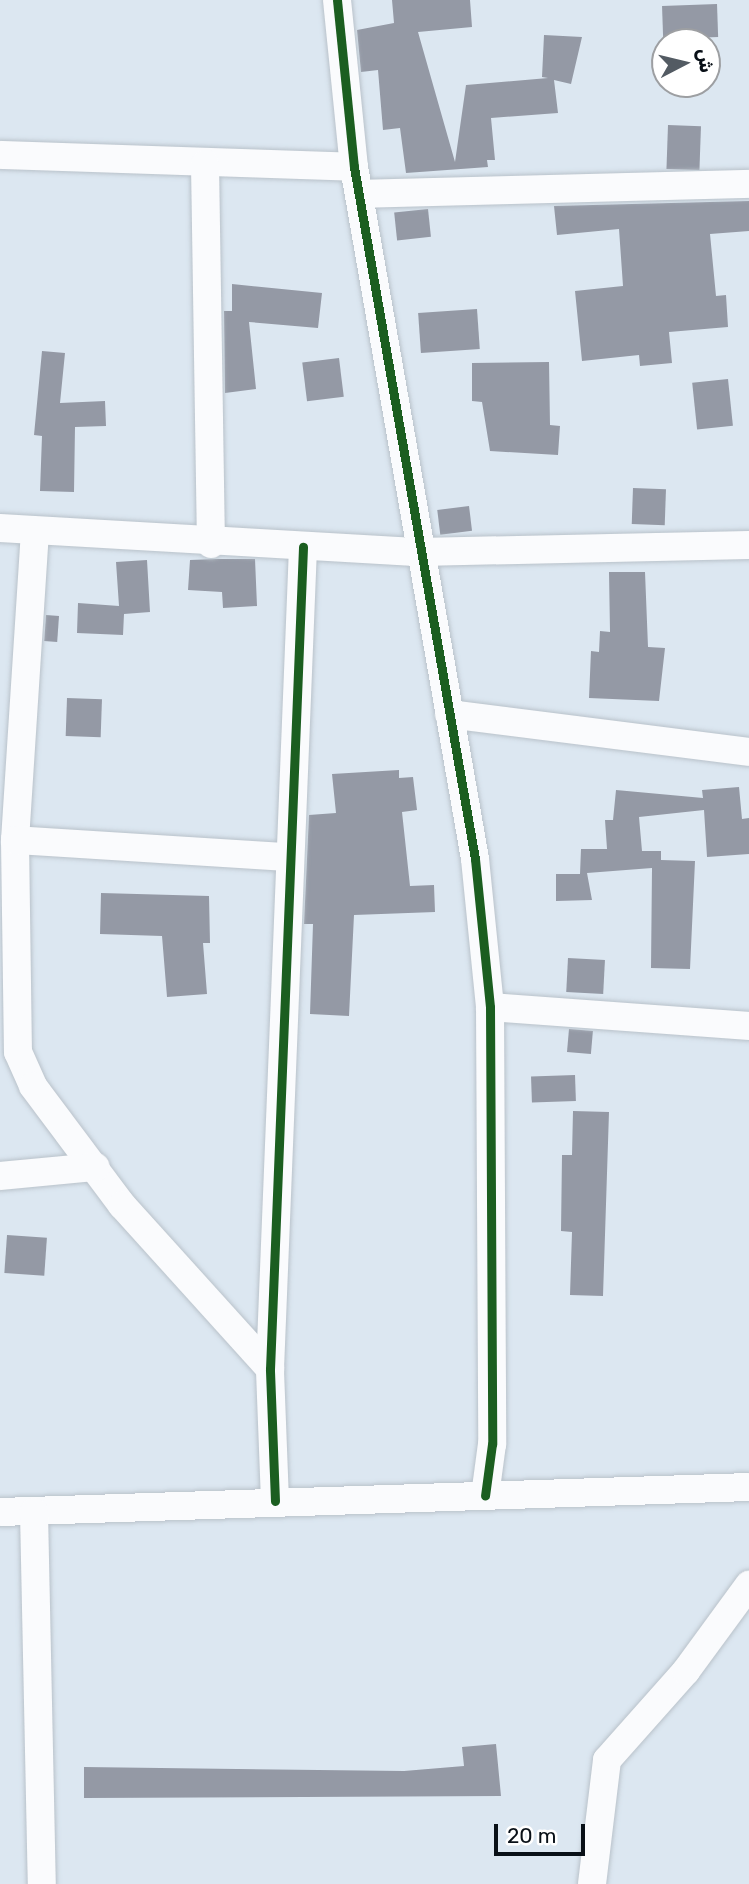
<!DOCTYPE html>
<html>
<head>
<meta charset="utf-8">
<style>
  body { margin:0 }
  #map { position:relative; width:749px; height:1884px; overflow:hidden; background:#dce7f1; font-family:Rubik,Vazirmatn,sans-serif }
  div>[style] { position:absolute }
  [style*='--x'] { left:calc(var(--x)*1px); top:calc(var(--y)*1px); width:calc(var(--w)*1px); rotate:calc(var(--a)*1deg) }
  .building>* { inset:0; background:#9499a5; transform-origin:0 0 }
  .roads { filter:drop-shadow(0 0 2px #b9c2ca) drop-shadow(0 0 2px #b9c2ca) }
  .minor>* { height:28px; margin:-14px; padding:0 14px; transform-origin:14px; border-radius:14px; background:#fafbfd }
  .cycleway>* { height:9px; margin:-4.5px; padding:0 4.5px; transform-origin:4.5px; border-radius:4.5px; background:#1b5e20 }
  span { translate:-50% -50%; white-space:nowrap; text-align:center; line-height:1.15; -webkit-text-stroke:7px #fff; paint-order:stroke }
  .north { position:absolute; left:651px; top:28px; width:70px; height:70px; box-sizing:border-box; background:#fff; border:2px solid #9d9fa2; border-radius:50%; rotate:83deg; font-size:19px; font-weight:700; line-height:28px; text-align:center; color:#091017 }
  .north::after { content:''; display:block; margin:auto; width:24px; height:32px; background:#535b63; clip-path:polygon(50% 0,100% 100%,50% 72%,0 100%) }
  .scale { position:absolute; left:494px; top:1824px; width:91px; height:32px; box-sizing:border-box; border:4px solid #091017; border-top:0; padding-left:9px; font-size:21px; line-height:24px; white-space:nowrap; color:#091017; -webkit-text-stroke:5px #fff; paint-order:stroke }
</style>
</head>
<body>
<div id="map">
  <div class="building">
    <i style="clip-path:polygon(392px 0,470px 0,472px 27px,418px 32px,455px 162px,466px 85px,548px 78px,542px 77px,544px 35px,582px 37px,571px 84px,554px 80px,558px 113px,491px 118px,495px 160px,487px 160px,488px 167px,406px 173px,400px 128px,383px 130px,378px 70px,361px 72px,357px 30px,394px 23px)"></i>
    <i style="left:717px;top:4px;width:33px;height:55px;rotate:88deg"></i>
    <i style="left:668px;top:125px;width:33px;height:44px;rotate:2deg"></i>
    <i style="clip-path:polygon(749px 201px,749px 231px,710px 234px,716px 296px,726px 295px,728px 327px,669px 332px,672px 363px,640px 366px,639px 355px,582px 361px,575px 291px,623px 286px,619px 229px,557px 235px,554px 206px)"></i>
    <i style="left:428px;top:209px;width:28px;height:34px;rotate:84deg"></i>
    <i style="clip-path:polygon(232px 284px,322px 293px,318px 328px,249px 322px,256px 389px,225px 393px,224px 311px,232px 311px)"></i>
    <i style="left:477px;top:309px;width:40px;height:59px;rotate:86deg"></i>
    <i style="clip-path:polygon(42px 351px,65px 353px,60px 403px,105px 401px,106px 426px,75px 427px,74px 492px,40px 491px,42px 436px,34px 435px)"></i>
    <i style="left:339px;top:358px;width:39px;height:37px;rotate:83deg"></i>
    <i style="clip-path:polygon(549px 362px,550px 425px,560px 426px,558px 455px,490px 451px,482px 402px,472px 401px,472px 363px)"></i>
    <i style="left:728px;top:379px;width:47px;height:36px;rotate:84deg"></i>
    <i style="left:633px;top:488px;width:33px;height:36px;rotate:2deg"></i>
    <i style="left:469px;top:506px;width:25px;height:32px;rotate:83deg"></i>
    <i style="clip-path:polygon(216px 559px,255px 559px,257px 606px,223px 608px,222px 592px,188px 590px,190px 560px)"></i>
    <i style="clip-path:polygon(147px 560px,150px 612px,124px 614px,123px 635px,77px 633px,78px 603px,119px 606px,116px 562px)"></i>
    <i style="clip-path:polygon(609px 572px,645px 572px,648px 647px,665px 648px,659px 701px,589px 698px,591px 651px,599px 652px,600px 631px,610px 632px)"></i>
    <i style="left:59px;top:616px;width:26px;height:13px;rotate:94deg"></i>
    <i style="left:67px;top:698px;width:35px;height:38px;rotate:2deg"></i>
    <i style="clip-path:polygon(399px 770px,399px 778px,413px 777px,417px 810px,402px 812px,410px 886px,434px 885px,435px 912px,354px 915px,349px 1016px,310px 1014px,313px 924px,304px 924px,309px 815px,336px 813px,332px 774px)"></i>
    <i style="clip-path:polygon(739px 787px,742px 819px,749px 818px,749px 854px,707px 857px,704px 810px,639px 817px,642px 851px,661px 851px,661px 860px,695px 861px,690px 969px,651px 968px,652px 868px,587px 873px,592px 900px,556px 901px,556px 874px,580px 874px,581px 849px,607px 849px,605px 820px,613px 820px,616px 790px,703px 798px,702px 790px)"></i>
    <i style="clip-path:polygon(101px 893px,209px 896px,210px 943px,203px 943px,207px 994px,167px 997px,162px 936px,100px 934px)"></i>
    <i style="left:568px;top:958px;width:37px;height:34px;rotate:3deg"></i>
    <i style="left:569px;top:1029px;width:24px;height:23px;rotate:5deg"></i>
    <i style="left:575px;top:1075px;width:26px;height:44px;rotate:88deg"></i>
    <i style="clip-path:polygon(573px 1111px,609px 1112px,603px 1296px,570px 1295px,572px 1232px,561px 1231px,562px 1155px,572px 1155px)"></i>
    <i style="left:7px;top:1235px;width:40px;height:38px;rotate:4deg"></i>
    <i style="clip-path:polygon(496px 1744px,501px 1796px,84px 1798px,84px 1767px,404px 1771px,464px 1766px,462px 1747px)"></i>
  </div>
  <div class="roads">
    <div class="minor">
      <i style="--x:337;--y:0;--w:168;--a:84.2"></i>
      <i style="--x:354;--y:167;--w:702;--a:80.08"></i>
      <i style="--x:475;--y:859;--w:149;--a:84.2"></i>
      <i style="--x:490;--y:1007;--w:437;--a:89.7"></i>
      <i style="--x:492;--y:1444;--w:52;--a:97.7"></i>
      <i style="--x:0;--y:155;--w:354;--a:1.9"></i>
      <i style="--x:205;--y:164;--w:380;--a:89.1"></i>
      <i style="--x:360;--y:194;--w:389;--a:-1.5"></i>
      <i style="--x:0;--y:528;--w:420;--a:3.3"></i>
      <i style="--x:419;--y:552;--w:330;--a:-1.2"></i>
      <i style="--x:35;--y:531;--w:310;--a:93.7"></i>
      <i style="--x:15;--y:840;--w:212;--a:89.2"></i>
      <i style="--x:18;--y:1052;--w:37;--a:66"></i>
      <i style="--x:33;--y:1086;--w:149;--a:53.2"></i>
      <i style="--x:122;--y:1205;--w:221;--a:47.9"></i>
      <i style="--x:449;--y:714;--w:302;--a:7.2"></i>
      <i style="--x:15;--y:840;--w:275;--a:3.6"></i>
      <i style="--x:490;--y:1007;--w:260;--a:4.2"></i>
      <i style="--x:0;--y:1176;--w:96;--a:-5.4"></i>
      <i style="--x:275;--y:1501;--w:132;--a:-92.2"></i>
      <i style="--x:270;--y:1369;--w:823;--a:-87.7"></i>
      <i style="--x:0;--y:1512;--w:749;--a:-1.91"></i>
      <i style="--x:34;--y:1512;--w:372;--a:88.8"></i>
      <i style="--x:592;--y:1884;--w:125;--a:-83.1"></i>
      <i style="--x:607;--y:1760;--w:119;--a:-48.4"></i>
      <i style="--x:686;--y:1671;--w:107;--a:-53.8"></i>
    </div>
  </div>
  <div class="cycleway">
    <i style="--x:337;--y:0;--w:168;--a:84.2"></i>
    <i style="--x:354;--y:167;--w:702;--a:80.08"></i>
    <i style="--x:475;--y:859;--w:149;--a:84.2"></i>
    <i style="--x:490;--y:1007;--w:437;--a:89.7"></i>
    <i style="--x:492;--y:1444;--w:52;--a:97.7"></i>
    <i style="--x:275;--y:1501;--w:132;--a:-92.2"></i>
    <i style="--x:270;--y:1369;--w:823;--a:-87.7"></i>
  </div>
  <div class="north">ش</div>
  <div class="scale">20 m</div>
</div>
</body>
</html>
